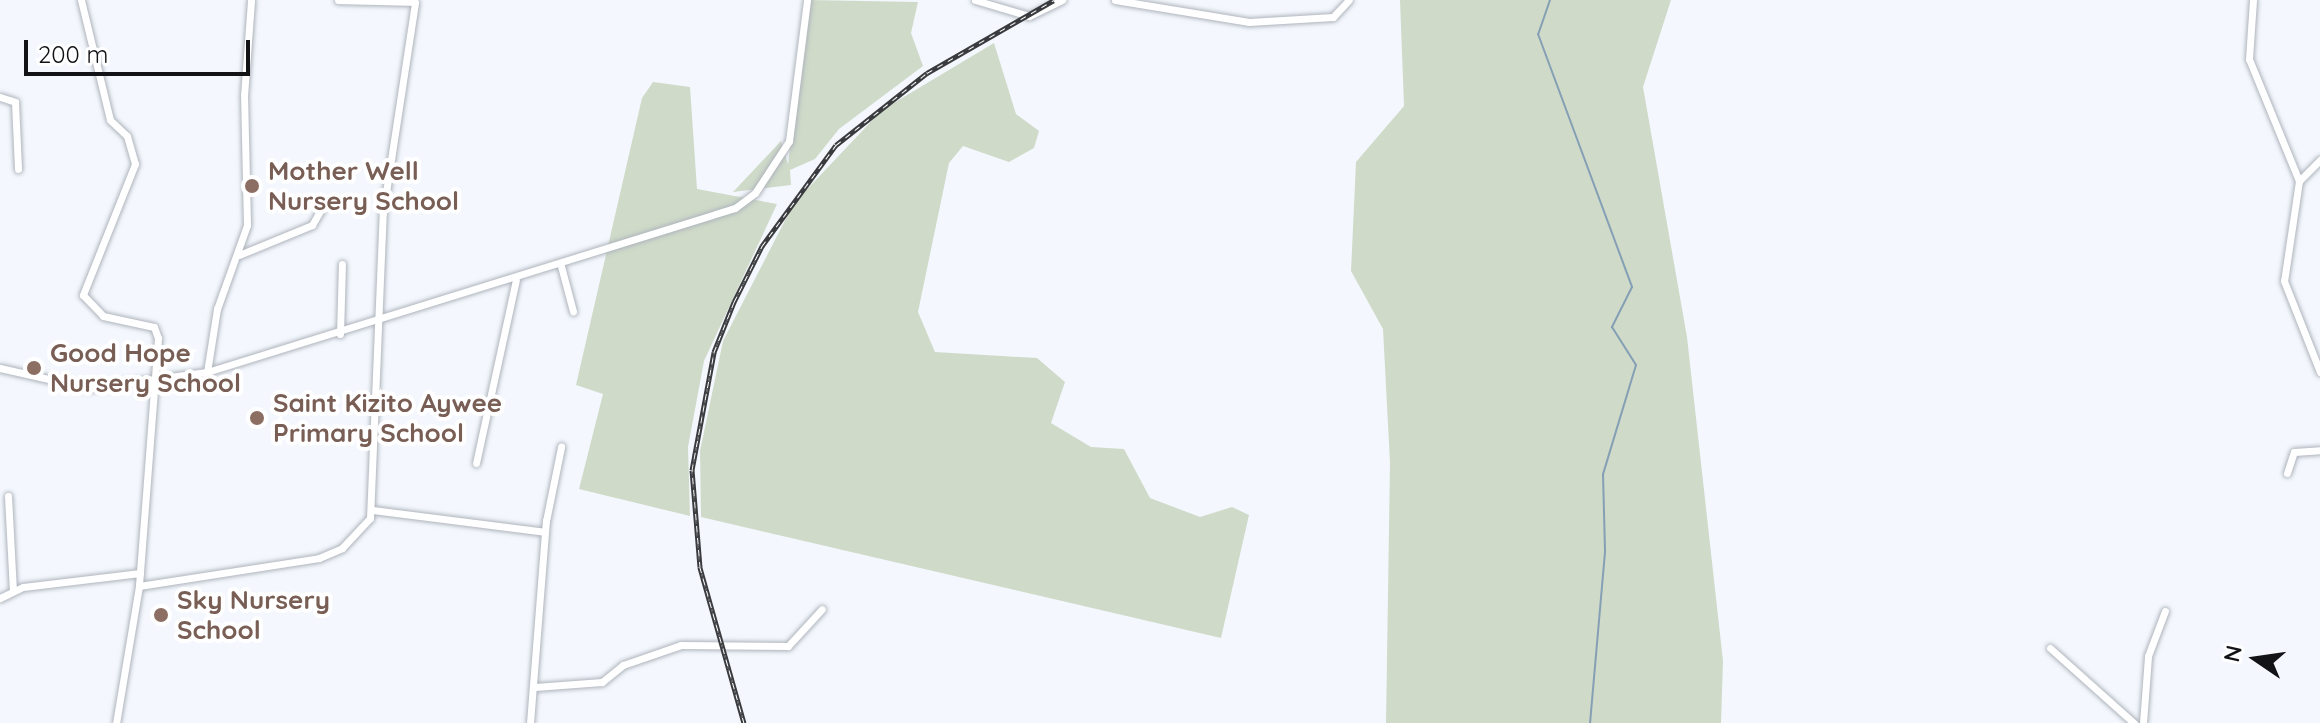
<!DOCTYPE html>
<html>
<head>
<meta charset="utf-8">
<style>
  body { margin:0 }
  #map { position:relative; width:2320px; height:723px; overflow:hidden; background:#f4f8fe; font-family:Quicksand,sans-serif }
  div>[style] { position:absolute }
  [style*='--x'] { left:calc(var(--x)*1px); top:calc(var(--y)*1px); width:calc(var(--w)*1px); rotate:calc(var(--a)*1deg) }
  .green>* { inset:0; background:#cfdac9 }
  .stream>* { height:2px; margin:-1px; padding:0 1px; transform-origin:1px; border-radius:1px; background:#859fb5 }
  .roads { filter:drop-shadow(0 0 2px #afb4bc) drop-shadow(0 0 2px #afb4bc) }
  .street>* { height:7px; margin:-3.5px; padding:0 3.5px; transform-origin:3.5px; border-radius:3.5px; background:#fff }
  .rail>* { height:5px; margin-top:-2.5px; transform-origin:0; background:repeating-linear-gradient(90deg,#fff 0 6px,#393b3e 0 12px); box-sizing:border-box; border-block:2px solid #393b3e }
  .dots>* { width:22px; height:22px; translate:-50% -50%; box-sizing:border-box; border:4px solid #fff; border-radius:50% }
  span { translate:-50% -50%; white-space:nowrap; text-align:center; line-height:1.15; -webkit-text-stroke:8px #fff; paint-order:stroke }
  .education-label { font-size:26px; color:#785e54; font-weight:700 }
  .left { translate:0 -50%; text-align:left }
  .north { position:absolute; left:2216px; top:619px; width:80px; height:80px; -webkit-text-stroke:6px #fff; paint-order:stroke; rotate:283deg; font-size:22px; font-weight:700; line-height:32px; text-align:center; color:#121316 }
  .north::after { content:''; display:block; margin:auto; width:28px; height:36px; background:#121316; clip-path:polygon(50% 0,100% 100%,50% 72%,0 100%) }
  .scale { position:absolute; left:24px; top:40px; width:226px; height:36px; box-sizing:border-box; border:4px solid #121316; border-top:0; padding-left:10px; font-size:24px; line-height:28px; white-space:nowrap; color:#121316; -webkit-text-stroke:6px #fff; paint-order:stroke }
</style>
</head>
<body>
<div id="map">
  <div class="green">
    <i style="clip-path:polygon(809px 0,918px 2px,911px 33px,923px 66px,839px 129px,815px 159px,790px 170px,791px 185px,733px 192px,781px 141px,788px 164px)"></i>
    <i style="clip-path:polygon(1400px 0,1671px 0,1643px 87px,1687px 337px,1723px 661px,1721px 723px,1386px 723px,1390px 463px,1383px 329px,1351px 271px,1356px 162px,1404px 106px)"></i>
    <i style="clip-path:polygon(994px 43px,1016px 114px,1039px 131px,1034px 148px,1009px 162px,963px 146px,949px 163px,918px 312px,935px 352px,1037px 358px,1065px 382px,1051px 423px,1091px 447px,1124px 449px,1150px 498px,1200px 517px,1232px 507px,1249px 515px,1221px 638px,701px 517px,700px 451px,723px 341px,794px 203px,882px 110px)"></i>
    <i style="clip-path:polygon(653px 82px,690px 87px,697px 189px,777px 204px,704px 361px,688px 447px,690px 516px,579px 489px,603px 394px,576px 385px,642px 98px)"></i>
  </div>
  <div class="stream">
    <i style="--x:1550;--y:0;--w:36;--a:109"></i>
    <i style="--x:1538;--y:34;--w:270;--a:69.6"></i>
    <i style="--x:1632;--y:287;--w:45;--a:116.6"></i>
    <i style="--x:1612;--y:327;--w:45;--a:57.7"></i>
    <i style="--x:1636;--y:365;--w:114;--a:106.8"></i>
    <i style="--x:1603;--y:474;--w:78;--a:88.5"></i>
    <i style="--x:1605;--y:552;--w:172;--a:95"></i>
  </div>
  <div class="roads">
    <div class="street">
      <i style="--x:81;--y:0;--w:123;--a:76.4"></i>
      <i style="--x:110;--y:120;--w:23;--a:43"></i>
      <i style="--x:127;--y:136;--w:29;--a:74"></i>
      <i style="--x:135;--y:164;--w:141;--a:111.7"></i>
      <i style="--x:83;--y:295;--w:29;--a:46"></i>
      <i style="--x:103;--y:316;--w:52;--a:12.2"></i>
      <i style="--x:154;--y:327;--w:12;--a:70"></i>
      <i style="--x:158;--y:338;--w:249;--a:94.4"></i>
      <i style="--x:139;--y:586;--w:139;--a:99.5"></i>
      <i style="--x:338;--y:0;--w:77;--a:1.5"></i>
      <i style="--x:975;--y:0;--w:56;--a:16.5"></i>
      <i style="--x:1029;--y:16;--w:37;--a:-26"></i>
      <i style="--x:1115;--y:0;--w:136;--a:9.3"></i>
      <i style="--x:1249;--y:22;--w:84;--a:-3.4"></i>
      <i style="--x:1333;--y:17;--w:23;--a:-47"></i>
      <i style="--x:2253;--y:0;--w:59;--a:93.9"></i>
      <i style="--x:2249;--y:59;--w:132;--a:67.7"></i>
      <i style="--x:2299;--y:181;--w:101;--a:98.5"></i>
      <i style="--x:2284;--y:281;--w:98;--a:68.4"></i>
      <i style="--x:0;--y:97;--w:16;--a:18"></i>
      <i style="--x:15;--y:102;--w:67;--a:87.4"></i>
      <i style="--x:2299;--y:181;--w:30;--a:-45"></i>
      <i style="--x:239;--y:255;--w:79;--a:-22.3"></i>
      <i style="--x:312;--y:225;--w:24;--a:-60"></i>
      <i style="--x:561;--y:266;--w:47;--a:75.1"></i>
      <i style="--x:340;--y:334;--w:70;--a:-88.4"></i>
      <i style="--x:0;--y:368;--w:90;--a:12.8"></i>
      <i style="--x:88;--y:388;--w:120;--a:-7.7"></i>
      <i style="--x:207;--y:372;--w:553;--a:-17.26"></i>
      <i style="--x:735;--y:208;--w:25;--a:-37"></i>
      <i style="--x:755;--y:193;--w:62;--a:-56.8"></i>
      <i style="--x:789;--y:141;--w:142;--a:-82.7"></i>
      <i style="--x:207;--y:372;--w:64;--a:-81"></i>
      <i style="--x:217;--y:309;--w:89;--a:-70.3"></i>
      <i style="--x:247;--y:225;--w:129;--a:-91.3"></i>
      <i style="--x:244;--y:96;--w:96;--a:-85.8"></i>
      <i style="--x:476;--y:463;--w:187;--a:-77.7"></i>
      <i style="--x:2287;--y:473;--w:22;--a:-72"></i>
      <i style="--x:2294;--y:452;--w:26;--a:-4"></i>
      <i style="--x:8;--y:496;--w:94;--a:87"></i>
      <i style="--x:372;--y:510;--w:174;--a:7.2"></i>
      <i style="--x:139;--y:586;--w:182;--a:-8.8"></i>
      <i style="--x:319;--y:558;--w:25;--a:-23"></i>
      <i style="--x:342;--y:548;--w:41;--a:-47"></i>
      <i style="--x:370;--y:518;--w:306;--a:-87.6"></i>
      <i style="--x:383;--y:212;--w:211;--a:-81.3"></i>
      <i style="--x:0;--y:598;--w:25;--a:-26"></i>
      <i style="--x:23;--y:587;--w:118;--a:-6.8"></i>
      <i style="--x:2050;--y:648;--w:113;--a:41.8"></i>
      <i style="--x:535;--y:687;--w:67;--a:-4.3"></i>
      <i style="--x:602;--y:682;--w:27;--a:-39"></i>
      <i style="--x:623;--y:665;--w:61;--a:-19"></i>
      <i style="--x:681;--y:645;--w:107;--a:0.5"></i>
      <i style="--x:788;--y:646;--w:50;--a:-47.4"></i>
      <i style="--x:530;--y:723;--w:203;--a:-85.5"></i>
      <i style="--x:546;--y:521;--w:76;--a:-78.5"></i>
      <i style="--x:2143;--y:723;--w:67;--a:-85.7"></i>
      <i style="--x:2148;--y:656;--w:48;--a:-69.3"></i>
    </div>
  </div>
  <div class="rail">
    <i style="--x:744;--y:723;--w:162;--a:-105.8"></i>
    <i style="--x:700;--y:567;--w:97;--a:-94.7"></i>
    <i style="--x:692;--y:470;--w:120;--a:-79.4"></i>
    <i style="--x:714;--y:352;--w:54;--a:-68.2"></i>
    <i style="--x:734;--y:302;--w:63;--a:-63.4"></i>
    <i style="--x:762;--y:246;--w:125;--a:-53.8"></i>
    <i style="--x:836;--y:145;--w:116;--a:-38.4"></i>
    <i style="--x:927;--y:73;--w:146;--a:-29.9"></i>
  </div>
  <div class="dots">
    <i style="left:252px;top:186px;background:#8d6e63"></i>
    <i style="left:34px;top:368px;background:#8d6e63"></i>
    <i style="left:257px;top:418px;background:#8d6e63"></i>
    <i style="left:161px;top:615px;background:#8d6e63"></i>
  </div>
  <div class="education-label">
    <span class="left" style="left:268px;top:186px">Mother Well<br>Nursery School</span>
    <span class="left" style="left:50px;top:368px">Good Hope<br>Nursery School</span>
    <span class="left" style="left:273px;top:418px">Saint Kizito Aywee<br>Primary School</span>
    <span class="left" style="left:177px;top:615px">Sky Nursery<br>School</span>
  </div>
  <div class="north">N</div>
  <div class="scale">200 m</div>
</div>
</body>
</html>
